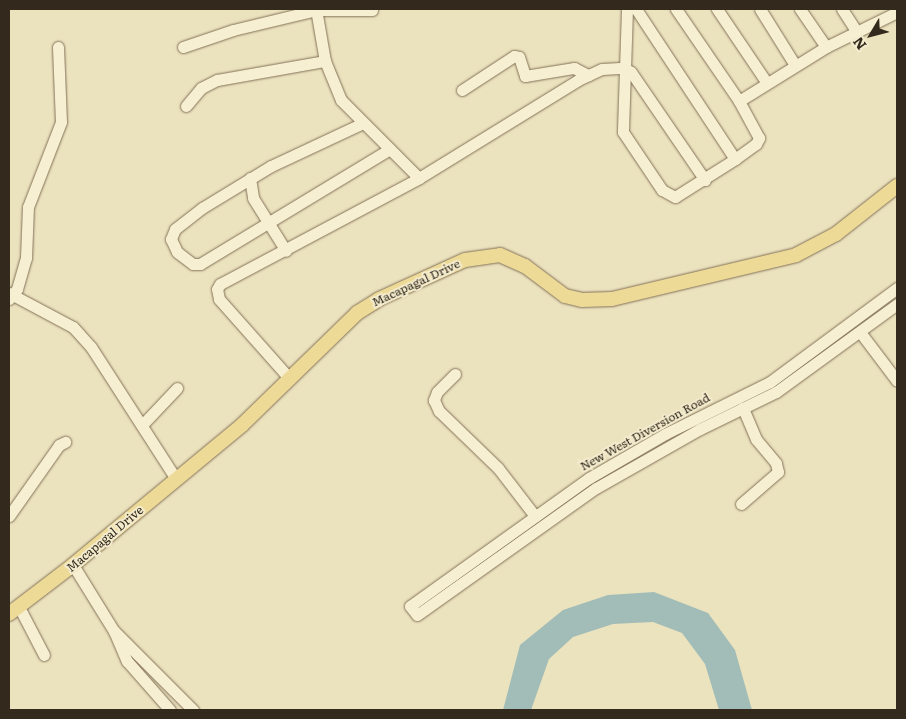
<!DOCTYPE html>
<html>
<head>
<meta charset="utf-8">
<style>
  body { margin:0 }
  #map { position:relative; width:906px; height:719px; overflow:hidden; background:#ebe2be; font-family:Literata,serif }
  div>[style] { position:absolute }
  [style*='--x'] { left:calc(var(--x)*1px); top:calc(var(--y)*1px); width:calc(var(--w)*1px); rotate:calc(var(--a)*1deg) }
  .water>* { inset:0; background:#a2bdb7 }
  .roads { filter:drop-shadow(0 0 1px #837258) drop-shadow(0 0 1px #837258) }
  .minor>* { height:11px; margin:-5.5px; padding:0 5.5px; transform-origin:5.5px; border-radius:5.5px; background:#f7efd1 }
  .major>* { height:14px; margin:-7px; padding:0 7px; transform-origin:7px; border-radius:7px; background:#eeda97 }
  span { translate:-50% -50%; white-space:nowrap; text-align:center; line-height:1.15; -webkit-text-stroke:4px #f3ebcd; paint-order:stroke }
  .street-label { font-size:12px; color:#33291c }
  .frame { position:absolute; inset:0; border:10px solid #33291c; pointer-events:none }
  .north { position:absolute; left:846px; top:10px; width:50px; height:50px; -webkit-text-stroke:4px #f3ebcd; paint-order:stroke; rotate:233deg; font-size:14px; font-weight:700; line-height:20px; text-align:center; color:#33291c }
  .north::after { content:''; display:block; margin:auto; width:18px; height:22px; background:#33291c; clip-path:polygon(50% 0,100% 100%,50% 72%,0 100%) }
</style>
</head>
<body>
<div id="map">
  <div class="water">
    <i style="clip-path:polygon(654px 592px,708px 613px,735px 650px,752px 710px,719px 710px,705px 664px,682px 633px,653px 622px,613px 624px,573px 637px,549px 659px,531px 710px,503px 710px,520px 645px,563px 610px,608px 595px)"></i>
  </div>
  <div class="roads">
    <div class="minor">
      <i style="--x:316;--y:9;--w:53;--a:80.2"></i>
      <i style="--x:325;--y:61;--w:42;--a:67.7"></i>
      <i style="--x:341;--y:100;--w:110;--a:45"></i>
      <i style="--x:627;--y:9;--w:123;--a:91.9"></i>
      <i style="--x:623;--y:132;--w:70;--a:56.1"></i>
      <i style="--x:662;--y:190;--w:15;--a:28"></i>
      <i style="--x:675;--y:197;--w:71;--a:-32.3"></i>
      <i style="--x:735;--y:159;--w:26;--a:-36"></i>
      <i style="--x:756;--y:144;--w:7;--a:-63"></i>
      <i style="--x:759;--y:138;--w:42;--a:-118.4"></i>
      <i style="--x:739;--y:101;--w:112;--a:-124.4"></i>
      <i style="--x:636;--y:9;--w:180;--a:56.6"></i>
      <i style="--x:717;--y:9;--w:89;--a:56"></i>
      <i style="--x:760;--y:9;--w:66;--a:58"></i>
      <i style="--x:800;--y:9;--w:46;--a:55.6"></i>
      <i style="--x:842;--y:9;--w:27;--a:57"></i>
      <i style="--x:183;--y:47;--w:53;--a:-18.8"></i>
      <i style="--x:233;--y:30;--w:85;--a:-13.5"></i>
      <i style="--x:316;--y:10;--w:56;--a:0"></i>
      <i style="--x:462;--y:90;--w:62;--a:-33.2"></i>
      <i style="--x:514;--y:56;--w:5;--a:11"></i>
      <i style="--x:519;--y:57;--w:20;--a:72"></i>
      <i style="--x:525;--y:76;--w:50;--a:-9.3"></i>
      <i style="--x:574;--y:68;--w:16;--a:27"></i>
      <i style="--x:739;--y:101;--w:102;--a:-31.8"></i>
      <i style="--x:826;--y:47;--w:79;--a:-26.2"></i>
      <i style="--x:186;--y:106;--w:23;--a:-50"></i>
      <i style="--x:201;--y:88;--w:18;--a:-27"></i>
      <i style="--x:217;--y:80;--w:110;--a:-10"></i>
      <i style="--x:363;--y:123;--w:102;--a:154.9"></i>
      <i style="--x:271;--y:166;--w:81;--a:148.7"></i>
      <i style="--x:202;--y:208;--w:34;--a:142"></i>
      <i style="--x:175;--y:229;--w:11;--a:112"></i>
      <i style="--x:171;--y:239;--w:14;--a:65"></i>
      <i style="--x:177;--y:252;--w:20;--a:37"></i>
      <i style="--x:193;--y:264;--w:7;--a:0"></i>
      <i style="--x:200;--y:264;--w:222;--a:-31.2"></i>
      <i style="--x:250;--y:178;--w:20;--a:81"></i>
      <i style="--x:253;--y:198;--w:62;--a:58.1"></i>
      <i style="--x:897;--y:288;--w:158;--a:143.5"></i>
      <i style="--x:770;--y:382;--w:117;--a:153.7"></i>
      <i style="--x:665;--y:434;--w:88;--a:149.9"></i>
      <i style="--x:589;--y:478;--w:220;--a:144.4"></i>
      <i style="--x:410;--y:606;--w:11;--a:52"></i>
      <i style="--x:417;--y:615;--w:219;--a:-35.4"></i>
      <i style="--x:596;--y:488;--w:120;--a:-29.6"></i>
      <i style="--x:700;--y:429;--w:85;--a:-26"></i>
      <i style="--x:776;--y:392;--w:150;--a:-36"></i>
      <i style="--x:9;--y:293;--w:72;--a:28"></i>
      <i style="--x:73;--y:327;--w:27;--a:48"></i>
      <i style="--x:91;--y:347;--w:157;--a:57.2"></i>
      <i style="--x:9;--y:299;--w:13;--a:-51"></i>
      <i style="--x:17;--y:289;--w:32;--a:-74"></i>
      <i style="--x:26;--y:258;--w:51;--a:-87.8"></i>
      <i style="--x:28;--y:207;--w:91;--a:-68.8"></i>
      <i style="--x:61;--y:122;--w:75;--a:-92.3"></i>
      <i style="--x:860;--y:332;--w:61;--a:52.9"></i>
      <i style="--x:455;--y:374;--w:25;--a:135"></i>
      <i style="--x:437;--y:392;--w:9;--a:111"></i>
      <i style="--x:434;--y:400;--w:12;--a:66"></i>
      <i style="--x:439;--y:411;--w:82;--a:44"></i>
      <i style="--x:498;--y:468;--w:61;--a:52.4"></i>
      <i style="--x:290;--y:379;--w:107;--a:-131.6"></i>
      <i style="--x:219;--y:299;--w:10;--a:-101"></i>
      <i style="--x:217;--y:289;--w:6;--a:-59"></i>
      <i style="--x:220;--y:284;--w:225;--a:-28"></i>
      <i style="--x:419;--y:178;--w:187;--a:-31.6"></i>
      <i style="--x:578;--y:80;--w:26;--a:-25"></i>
      <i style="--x:602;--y:69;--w:22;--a:-3"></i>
      <i style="--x:624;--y:68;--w:8;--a:30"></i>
      <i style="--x:631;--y:72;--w:131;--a:55.6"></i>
      <i style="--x:142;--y:425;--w:51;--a:-46.6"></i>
      <i style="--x:741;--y:504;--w:49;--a:-40.9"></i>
      <i style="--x:778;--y:472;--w:9;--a:-103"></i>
      <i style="--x:776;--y:463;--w:31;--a:-130"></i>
      <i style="--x:756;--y:439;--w:34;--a:-113"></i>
      <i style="--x:9;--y:516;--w:87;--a:-54.8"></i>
      <i style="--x:59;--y:445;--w:7;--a:-27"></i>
      <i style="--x:73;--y:565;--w:78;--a:58.2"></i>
      <i style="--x:114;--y:631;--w:112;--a:45"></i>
      <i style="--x:19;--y:607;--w:54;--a:62.5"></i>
      <i style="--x:114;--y:631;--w:33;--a:67"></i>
      <i style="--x:127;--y:661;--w:65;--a:48.7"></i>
    </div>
    <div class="major">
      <i style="--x:9;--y:614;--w:81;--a:-37.4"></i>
      <i style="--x:73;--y:565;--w:219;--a:-39.6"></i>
      <i style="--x:242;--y:425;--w:161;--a:-44.2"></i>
      <i style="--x:357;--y:313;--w:26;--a:-32"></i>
      <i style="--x:379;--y:299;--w:94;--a:-24.4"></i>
      <i style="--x:465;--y:260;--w:35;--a:-8"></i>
      <i style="--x:500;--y:255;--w:27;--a:24"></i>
      <i style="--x:525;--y:266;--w:50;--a:36.9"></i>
      <i style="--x:565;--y:296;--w:17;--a:13"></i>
      <i style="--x:582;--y:300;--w:30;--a:-2"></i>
      <i style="--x:612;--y:299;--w:189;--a:-13.4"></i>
      <i style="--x:796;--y:255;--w:45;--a:-27.7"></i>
      <i style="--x:836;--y:234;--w:78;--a:-38.2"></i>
    </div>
  </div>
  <div class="street-label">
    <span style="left:416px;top:283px;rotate:-25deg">Macapagal Drive</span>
    <span style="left:645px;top:432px;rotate:-29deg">New West Diversion Road</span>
    <span style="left:105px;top:539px;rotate:-40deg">Macapagal Drive</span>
  </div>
  <div class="frame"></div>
  <div class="north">N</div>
</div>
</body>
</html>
